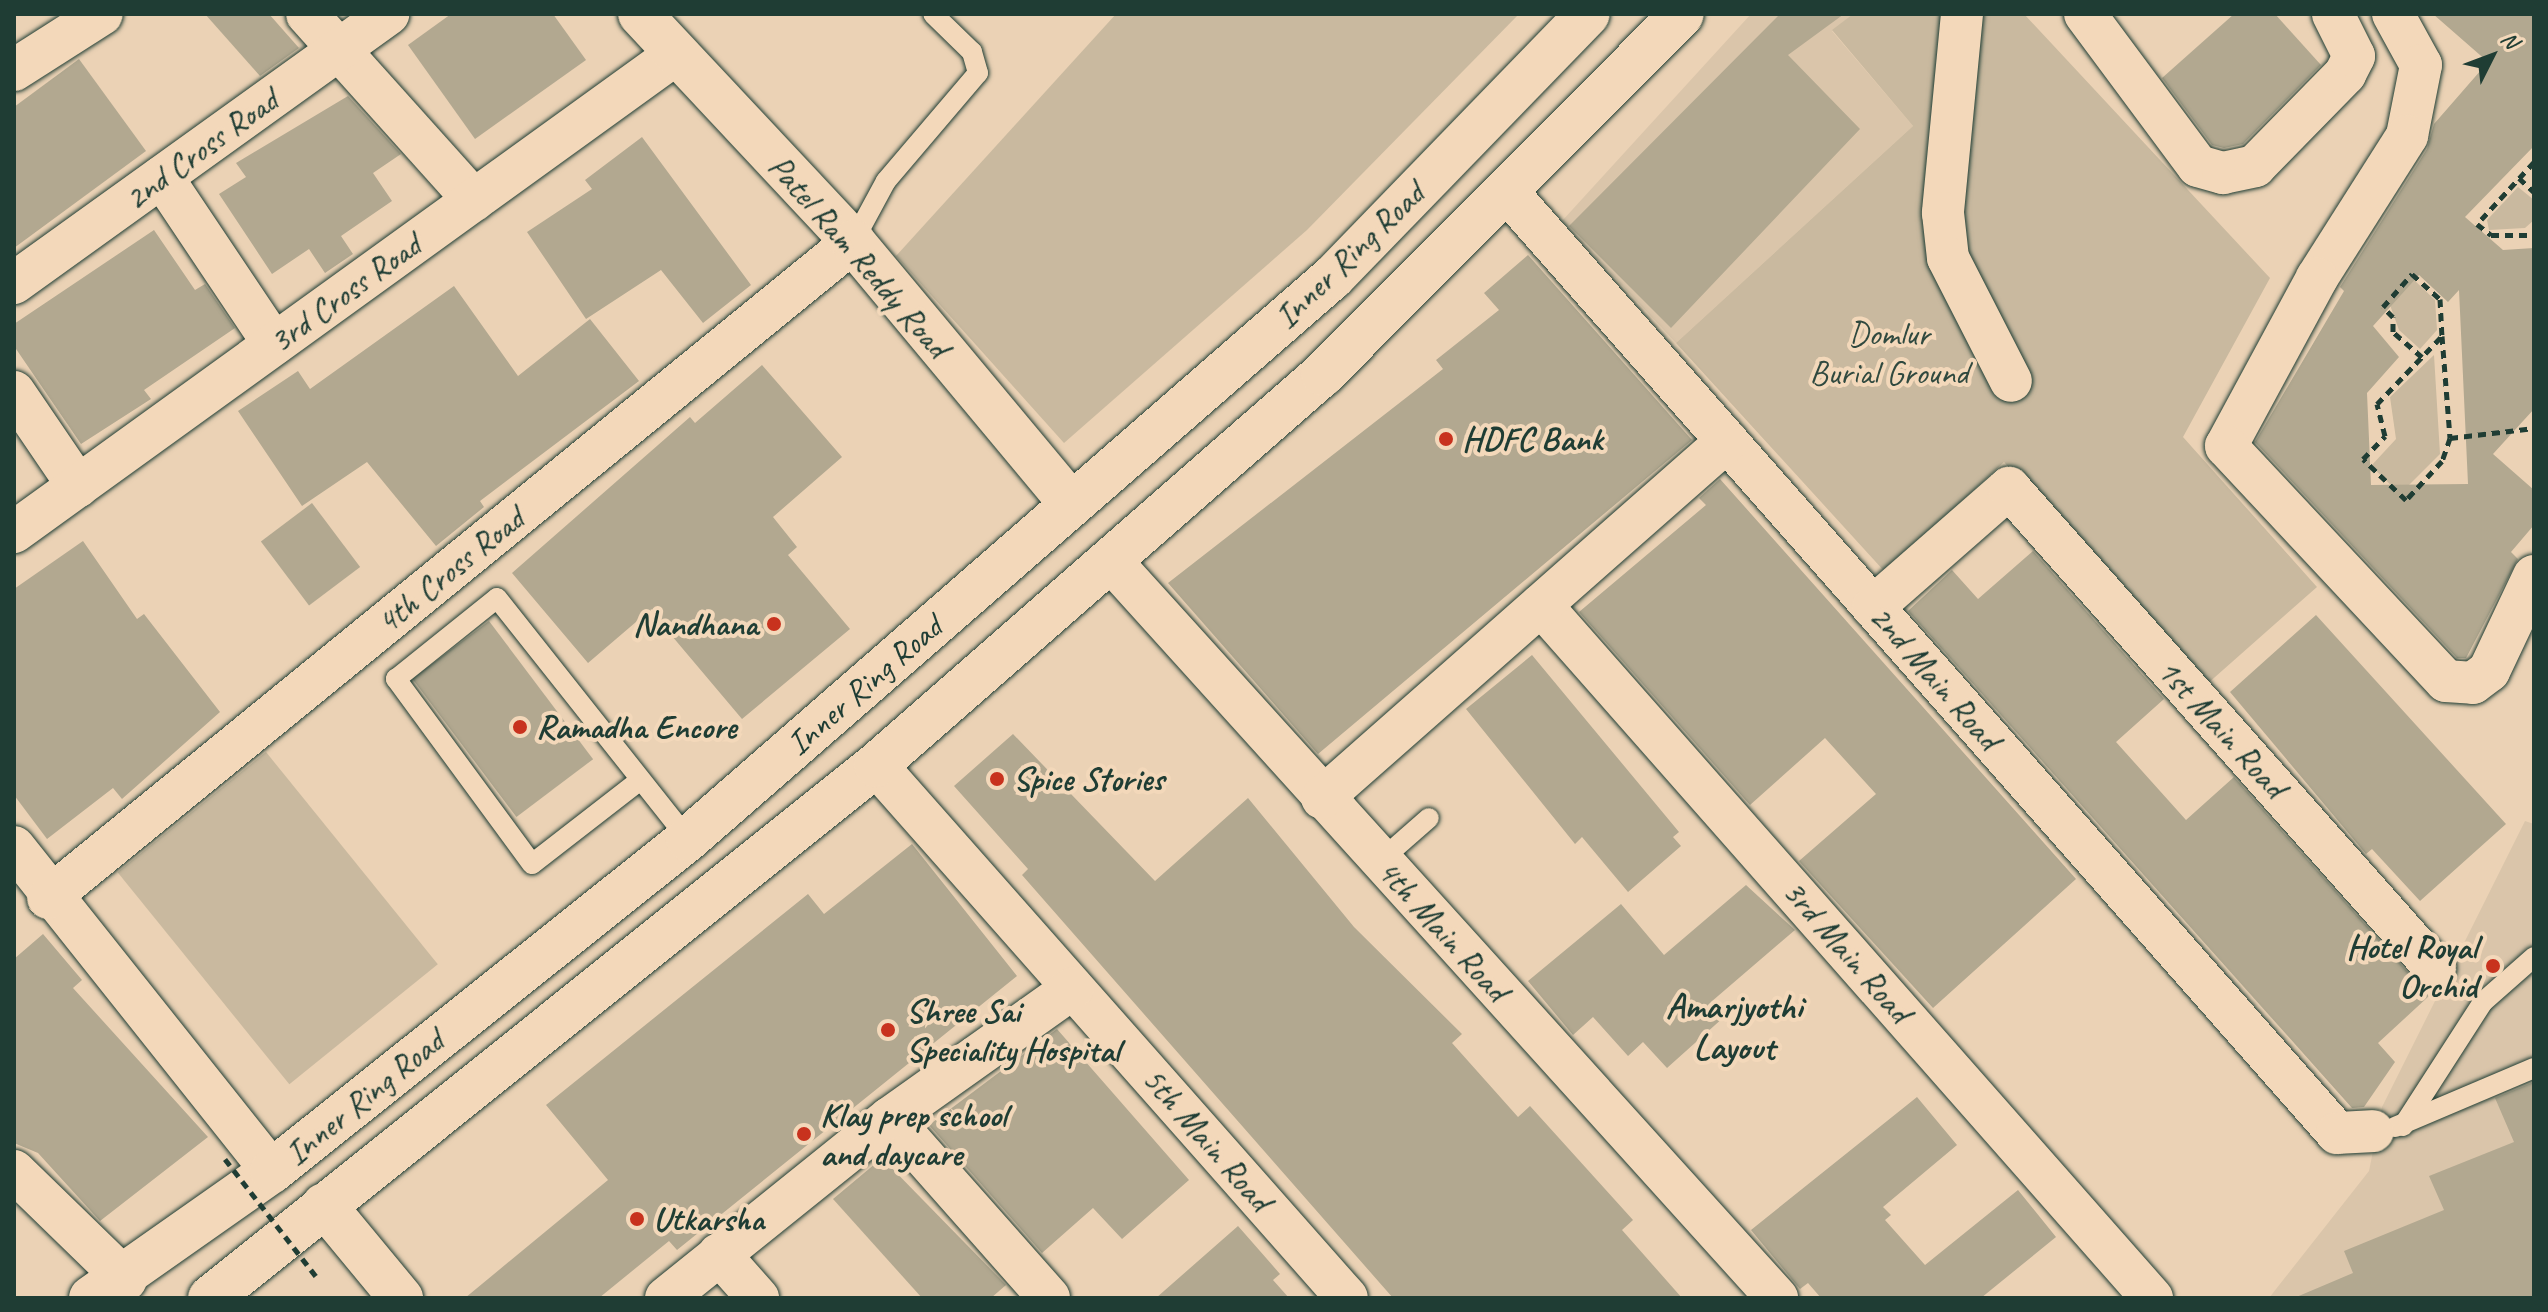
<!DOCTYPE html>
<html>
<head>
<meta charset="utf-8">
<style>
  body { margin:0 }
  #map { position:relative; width:2548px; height:1312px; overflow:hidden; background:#ebd2b5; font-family:Caveat,sans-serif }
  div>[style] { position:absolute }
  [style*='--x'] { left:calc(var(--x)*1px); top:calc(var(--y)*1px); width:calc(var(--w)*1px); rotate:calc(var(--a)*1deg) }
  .built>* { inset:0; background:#dac5aa }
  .green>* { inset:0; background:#c9b99f; transform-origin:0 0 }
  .building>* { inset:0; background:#b2a890; transform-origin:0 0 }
  .path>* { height:5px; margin-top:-2.5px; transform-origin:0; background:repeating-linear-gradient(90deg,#1f3d34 0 8px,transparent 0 14px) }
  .roads { filter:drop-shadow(0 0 2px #1f3d34) drop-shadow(0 0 2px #1f3d34) }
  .service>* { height:20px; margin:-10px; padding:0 10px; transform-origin:10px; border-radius:10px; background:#f3d8ba }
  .minor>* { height:42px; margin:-21px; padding:0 21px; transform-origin:21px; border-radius:21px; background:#f3d8ba }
  .tertiary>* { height:44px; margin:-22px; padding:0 22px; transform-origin:22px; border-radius:22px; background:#f3d8ba }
  .primary>* { height:44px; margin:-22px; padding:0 22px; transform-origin:22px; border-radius:22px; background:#f3d8ba }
  .path-bridge>* { height:5px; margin-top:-2.5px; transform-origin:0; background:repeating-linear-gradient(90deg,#1f3d34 0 8px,transparent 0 14px) }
  .dots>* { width:22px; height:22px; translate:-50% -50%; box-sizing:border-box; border:4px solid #f3d8ba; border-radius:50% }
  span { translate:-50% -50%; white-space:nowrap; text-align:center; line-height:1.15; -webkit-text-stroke:8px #f3d8ba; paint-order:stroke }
  .street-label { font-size:34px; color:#1f3d34 }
  .park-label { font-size:34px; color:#30493f }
  .poi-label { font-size:34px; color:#1f3d34; font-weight:700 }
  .left { translate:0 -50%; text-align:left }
  .right { translate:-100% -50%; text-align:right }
  .neighbourhood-label { font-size:36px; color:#1f3d34; font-weight:700 }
  .frame { position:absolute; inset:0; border:16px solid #1f3d34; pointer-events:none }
  .north { position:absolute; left:2452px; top:16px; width:80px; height:80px; -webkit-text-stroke:6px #f3d8ba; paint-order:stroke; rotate:48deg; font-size:22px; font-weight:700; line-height:32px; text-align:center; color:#1f3d34 }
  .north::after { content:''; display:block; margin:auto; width:28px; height:36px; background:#1f3d34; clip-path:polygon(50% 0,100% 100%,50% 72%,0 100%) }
</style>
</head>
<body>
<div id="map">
  <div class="built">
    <i style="clip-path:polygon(1751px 14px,1853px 14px,1832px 31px,1913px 126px,1676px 343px,1562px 221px)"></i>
    <i style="clip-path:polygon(2525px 821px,2534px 824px,2534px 1298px,2269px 1298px,2369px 1171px,2382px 1107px)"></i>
  </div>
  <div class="green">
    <i style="clip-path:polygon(1116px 14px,1519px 14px,1307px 230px,1064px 443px,896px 256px)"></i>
    <i style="clip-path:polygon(1853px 14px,2024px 14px,2270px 278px,2183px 437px,2317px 587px,2206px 685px,2004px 462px,1885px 572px,1676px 343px,1913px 126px,1832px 30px)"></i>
    <i style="clip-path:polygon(2518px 187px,2534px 200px,2534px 220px,2525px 228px,2489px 230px,2487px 220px)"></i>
    <i style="clip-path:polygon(2413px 279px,2435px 300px,2437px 330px,2420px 349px,2399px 330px,2390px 305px)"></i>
    <i style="clip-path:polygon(2434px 355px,2440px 454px,2400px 494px,2371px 466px,2396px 439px,2390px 397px)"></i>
    <i style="left:266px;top:752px;width:273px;height:191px;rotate:51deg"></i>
  </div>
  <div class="building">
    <i style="clip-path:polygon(205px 14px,269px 14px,299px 48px,260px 76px)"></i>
    <i style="clip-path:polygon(451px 14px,553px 14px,586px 60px,475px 139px,408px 45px)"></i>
    <i style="clip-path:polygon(1780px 14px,1844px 14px,1788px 55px,1860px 129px,1671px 328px,1569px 226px)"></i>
    <i style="clip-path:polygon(2234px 14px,2275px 14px,2321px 65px,2243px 144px,2224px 148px,2212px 145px,2162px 78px)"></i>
    <i style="clip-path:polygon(evenodd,2433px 14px,2534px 14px,2534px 146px,2465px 217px,2503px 250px,2534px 248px,2534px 409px,2493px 454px,2534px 490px,2534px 525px,2511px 552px,2518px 559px,2466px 658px,2457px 658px,2255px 442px,2344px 291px,2340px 287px,2427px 149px,2434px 124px,2488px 62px,2433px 14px,2419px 275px,2448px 302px,2459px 290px,2468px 484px,2371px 485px,2367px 393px,2399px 357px,2373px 326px,2419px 275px)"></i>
    <i style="clip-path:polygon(79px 59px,146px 151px,14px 248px,14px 107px)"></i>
    <i style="clip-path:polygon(348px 96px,401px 154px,373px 173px,392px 201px,341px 236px,353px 254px,325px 273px,309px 249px,272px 274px,219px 194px,246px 177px,236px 163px)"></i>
    <i style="clip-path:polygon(642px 137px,751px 285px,703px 323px,661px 270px,586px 319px,527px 232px,592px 189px,585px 180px)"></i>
    <i style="clip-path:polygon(154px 230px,195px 290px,205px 284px,235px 328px,144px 390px,151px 399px,81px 444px,14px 346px,14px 324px)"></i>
    <i style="clip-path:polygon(1528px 255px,1692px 440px,1318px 754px,1168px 583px,1443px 369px,1436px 360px,1499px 310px,1484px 293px)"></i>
    <i style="clip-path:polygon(454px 286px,518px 376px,590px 319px,639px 381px,480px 501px,484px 507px,436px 546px,367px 462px,302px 506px,238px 411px,298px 371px,310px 389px)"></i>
    <i style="clip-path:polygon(762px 365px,842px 457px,773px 517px,797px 547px,788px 555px,850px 629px,742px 719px,650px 610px,588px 663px,512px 573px,690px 417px,695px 423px)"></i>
    <i style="clip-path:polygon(1720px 479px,2076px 879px,1933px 1008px,1799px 861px,1876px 794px,1825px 738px,1750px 805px,1579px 612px,1706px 505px,1699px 498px)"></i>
    <i style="left:312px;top:503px;width:80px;height:64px;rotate:53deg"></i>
    <i style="clip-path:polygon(83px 541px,137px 619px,144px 614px,220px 712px,122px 799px,113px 788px,47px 839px,14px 795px,14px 589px)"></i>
    <i style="clip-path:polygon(2033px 551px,2164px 699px,2116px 742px,2186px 820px,2234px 777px,2429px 996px,2378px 1043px,2395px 1062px,2364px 1107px,2352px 1108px,1908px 611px,1952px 570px,1978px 599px)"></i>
    <i style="clip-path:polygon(2316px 615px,2506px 824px,2420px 901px,2372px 849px,2366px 854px,2230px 692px)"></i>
    <i style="left:489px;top:621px;width:173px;height:96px;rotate:53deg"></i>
    <i style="clip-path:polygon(1532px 655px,1679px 832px,1673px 837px,1681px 846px,1628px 892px,1582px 837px,1575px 844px,1466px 709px)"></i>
    <i style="clip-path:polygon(1013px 734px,1155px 881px,1248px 798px,1354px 927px,1462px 1034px,1452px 1043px,1518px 1117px,1530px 1106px,1633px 1220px,1622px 1230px,1682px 1298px,1393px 1298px,1022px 875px,1028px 869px,954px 786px)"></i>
    <i style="clip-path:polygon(912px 844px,1017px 976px,677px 1250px,669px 1241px,599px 1298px,465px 1298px,608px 1180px,546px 1105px,808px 894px,824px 914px)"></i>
    <i style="clip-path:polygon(1746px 885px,1795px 930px,1711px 1002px,1724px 1017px,1667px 1068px,1643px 1042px,1628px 1056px,1593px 1017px,1573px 1035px,1528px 981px,1621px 904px,1664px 955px)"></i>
    <i style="clip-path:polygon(43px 934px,82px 980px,73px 988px,208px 1137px,100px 1221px,38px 1153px,14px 1143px,14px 959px)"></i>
    <i style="clip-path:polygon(1057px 1029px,1189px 1180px,1122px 1239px,1093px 1208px,1042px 1253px,929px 1125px)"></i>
    <i style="clip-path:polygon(2534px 1082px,2534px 1298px,2294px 1298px,2353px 1273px,2344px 1251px,2444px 1210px,2429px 1176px,2514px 1142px,2495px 1098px)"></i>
    <i style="clip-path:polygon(1917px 1097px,1957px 1145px,1883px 1207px,1891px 1215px,1885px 1220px,1925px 1265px,2018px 1190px,2056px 1237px,1981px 1298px,1821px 1298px,1808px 1283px,1800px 1289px,1751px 1230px)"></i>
    <i style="clip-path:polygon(882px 1158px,1006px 1285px,991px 1298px,922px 1298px,833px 1199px)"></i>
    <i style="clip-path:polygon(1238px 1226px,1280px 1274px,1273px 1280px,1289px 1298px,1156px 1298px)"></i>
  </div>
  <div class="path">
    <i style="--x:2534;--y:162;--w:84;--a:132.6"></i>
    <i style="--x:2477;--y:224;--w:18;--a:38"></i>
    <i style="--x:2491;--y:235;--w:43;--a:0"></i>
    <i style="--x:2519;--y:178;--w:21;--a:43"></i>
    <i style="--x:2442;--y:336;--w:102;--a:85.5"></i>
    <i style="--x:2450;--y:438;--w:24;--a:109"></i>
    <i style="--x:2442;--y:461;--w:53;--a:132.7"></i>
    <i style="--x:2406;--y:500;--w:59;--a:-136.4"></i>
    <i style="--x:2363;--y:459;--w:32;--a:-46"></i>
    <i style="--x:2385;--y:436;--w:33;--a:-104"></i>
    <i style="--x:2377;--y:404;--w:94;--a:-46.3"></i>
    <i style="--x:2422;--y:357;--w:38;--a:-139"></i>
    <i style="--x:2393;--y:332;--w:15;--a:-90"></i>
    <i style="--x:2393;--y:317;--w:14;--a:-135"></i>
    <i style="--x:2383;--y:307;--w:44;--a:-48.7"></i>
    <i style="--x:2412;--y:274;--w:38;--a:42"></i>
    <i style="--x:2440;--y:299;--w:37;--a:87"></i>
    <i style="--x:2450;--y:438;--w:85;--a:-6.8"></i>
  </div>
  <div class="roads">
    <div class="service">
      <i style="--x:853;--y:242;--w:69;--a:-61.6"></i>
      <i style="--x:886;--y:181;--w:142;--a:-49.6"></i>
      <i style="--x:978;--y:73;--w:22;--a:-106"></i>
      <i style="--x:972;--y:52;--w:54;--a:-135.7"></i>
      <i style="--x:639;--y:781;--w:135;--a:142.2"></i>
      <i style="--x:532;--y:864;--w:230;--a:-126.3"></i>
      <i style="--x:396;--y:679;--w:129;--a:-38.7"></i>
      <i style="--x:497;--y:598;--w:308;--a:51.6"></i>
      <i style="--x:1380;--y:861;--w:65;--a:-41.3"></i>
      <i style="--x:2403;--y:1126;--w:148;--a:-57.2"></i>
      <i style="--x:2483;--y:1002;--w:68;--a:-41.4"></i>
      <i style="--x:2395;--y:1127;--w:151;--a:-23"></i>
    </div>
    <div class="minor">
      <i style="--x:307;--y:14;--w:250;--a:48.1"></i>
      <i style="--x:1962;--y:14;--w:200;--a:95.5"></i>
      <i style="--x:1943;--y:213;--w:45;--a:83.7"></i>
      <i style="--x:1948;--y:258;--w:138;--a:62.9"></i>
      <i style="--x:2085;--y:14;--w:189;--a:53.4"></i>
      <i style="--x:2198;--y:166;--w:26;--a:16"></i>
      <i style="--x:2223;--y:173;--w:33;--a:-12"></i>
      <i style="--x:2255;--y:166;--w:129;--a:-45.6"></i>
      <i style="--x:2345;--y:74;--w:20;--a:-63"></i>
      <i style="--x:2354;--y:56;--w:47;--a:-116.6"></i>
      <i style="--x:2393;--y:14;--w:58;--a:61.2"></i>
      <i style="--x:2421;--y:65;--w:72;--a:101.2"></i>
      <i style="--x:2407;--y:136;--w:168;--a:122.4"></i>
      <i style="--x:2317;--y:278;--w:191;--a:118.4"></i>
      <i style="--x:2226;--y:446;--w:322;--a:46.9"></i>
      <i style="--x:2446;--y:681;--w:27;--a:4"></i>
      <i style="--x:2473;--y:683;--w:20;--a:-37"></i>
      <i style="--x:2489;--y:671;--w:105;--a:-64.7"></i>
      <i style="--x:14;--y:70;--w:104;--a:-32.5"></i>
      <i style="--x:162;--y:177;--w:201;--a:56.2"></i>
      <i style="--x:1509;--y:194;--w:1252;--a:48.59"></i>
      <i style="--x:2337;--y:1133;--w:36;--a:-3"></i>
      <i style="--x:14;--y:283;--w:461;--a:-35.7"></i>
      <i style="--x:14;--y:392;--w:114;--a:55.8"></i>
      <i style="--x:14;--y:532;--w:817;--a:-35.83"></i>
      <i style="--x:1110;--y:560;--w:995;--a:47.89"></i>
      <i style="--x:1541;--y:605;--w:924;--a:48.6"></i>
      <i style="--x:1873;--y:607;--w:181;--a:-41.2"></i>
      <i style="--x:2009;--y:488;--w:642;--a:48.41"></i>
      <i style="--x:876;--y:765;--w:711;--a:48.53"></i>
      <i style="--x:1322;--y:798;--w:540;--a:-41.4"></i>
      <i style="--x:14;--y:847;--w:414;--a:51.5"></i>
      <i style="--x:48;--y:898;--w:1038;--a:-39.18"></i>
      <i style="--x:890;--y:1118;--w:240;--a:48.5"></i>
      <i style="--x:14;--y:1171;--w:156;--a:44.2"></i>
      <i style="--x:719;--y:1254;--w:59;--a:48.4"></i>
      <i style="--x:666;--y:1298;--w:287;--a:-38.8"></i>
      <i style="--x:890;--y:1118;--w:224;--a:-35.4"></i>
    </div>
    <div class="tertiary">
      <i style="--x:640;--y:14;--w:312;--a:46.9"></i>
      <i style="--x:853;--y:242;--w:341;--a:50.2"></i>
      <i style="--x:324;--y:1205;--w:121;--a:50.4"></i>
    </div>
    <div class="primary">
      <i style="--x:91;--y:1298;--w:221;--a:-35.1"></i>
      <i style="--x:272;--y:1171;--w:532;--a:-38.59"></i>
      <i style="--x:688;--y:839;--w:855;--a:-41.07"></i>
      <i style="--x:1333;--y:277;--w:366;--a:-45.9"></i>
      <i style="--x:210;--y:1298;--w:853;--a:-38.67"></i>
      <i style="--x:876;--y:765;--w:594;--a:-41.18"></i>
      <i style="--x:1323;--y:374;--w:508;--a:-45.08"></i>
    </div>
  </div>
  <div class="path-bridge">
    <i style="--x:225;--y:1159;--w:153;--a:52.2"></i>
  </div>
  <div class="dots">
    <i style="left:1446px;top:439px;background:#c8321e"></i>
    <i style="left:774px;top:624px;background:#c8321e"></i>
    <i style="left:520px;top:727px;background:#c8321e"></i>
    <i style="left:997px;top:779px;background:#c8321e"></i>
    <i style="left:2493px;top:966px;background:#c8321e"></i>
    <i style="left:888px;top:1030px;background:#c8321e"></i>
    <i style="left:804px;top:1134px;background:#c8321e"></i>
    <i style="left:637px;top:1219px;background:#c8321e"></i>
  </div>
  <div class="street-label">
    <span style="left:201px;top:149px;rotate:-36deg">2nd Cross Road</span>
    <span style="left:1349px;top:255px;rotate:-44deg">Inner Ring Road</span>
    <span style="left:859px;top:256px;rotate:49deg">Patel Ram Reddy Road</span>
    <span style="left:345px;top:293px;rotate:-36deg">3rd Cross Road</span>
    <span style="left:450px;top:570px;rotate:-39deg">4th Cross Road</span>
    <span style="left:1935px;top:677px;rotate:49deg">2nd Main Road</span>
    <span style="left:864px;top:685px;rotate:-41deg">Inner Ring Road</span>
    <span style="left:2222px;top:728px;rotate:48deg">1st Main Road</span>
    <span style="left:1443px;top:930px;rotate:48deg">4th Main Road</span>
    <span style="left:1847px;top:951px;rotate:49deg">3rd Main Road</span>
    <span style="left:364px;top:1097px;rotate:-39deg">Inner Ring Road</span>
    <span style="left:1207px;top:1139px;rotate:49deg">5th Main Road</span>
  </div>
  <div class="park-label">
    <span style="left:1889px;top:353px">Domlur<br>Burial Ground</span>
  </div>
  <div class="poi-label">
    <span class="left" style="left:1462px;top:439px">HDFC Bank</span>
    <span class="right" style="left:758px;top:624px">Nandhana</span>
    <span class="left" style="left:536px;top:727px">Ramadha Encore</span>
    <span class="left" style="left:1013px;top:779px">Spice Stories</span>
    <span class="right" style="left:2477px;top:966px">Hotel Royal<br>Orchid</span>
    <span class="left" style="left:906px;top:1030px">Shree Sai<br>Speciality Hospital</span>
    <span class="left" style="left:820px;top:1134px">Klay prep school<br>and daycare</span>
    <span class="left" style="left:653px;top:1219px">Utkarsha</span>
  </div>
  <div class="neighbourhood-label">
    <span style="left:1734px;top:1027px">Amarjyothi<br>Layout</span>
  </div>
  <div class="frame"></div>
  <div class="north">N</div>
</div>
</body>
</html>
